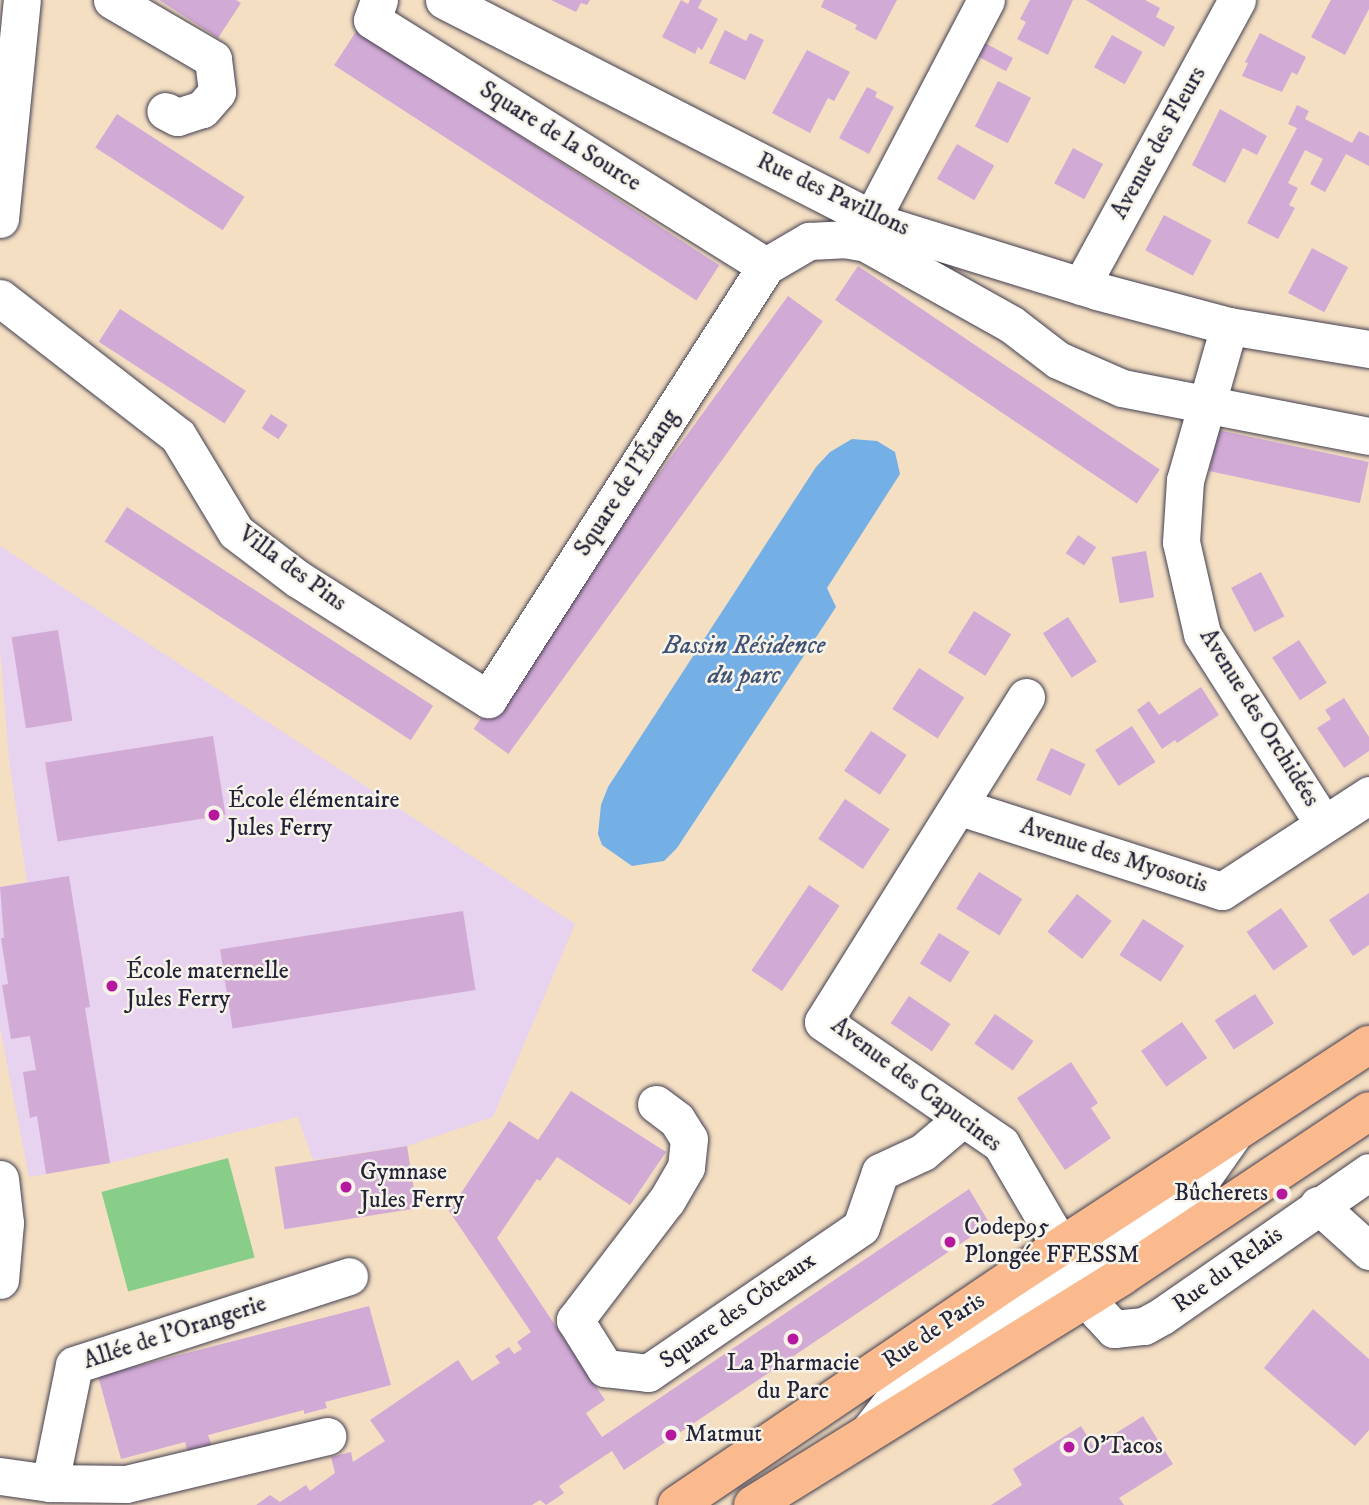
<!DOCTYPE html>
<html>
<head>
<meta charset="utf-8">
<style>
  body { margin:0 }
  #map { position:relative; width:1369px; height:1505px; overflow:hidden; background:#f4dfc3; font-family:"IM FELL DW Pica",serif }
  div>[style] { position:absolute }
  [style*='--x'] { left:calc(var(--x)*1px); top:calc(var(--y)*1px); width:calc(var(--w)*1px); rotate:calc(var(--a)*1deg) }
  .built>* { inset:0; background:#e7d2ef }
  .green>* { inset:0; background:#89ce88; transform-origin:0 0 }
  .water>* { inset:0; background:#74afe5 }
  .building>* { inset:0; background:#d2aad6; transform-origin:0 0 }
  .roads { filter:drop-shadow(0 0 2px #423e4f) drop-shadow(0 0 2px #423e4f) }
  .minor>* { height:37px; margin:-18.5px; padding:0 18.5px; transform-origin:18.5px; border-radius:18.5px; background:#fff }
  .major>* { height:38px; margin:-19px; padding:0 19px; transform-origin:19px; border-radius:19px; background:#fbba8d }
  .dots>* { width:19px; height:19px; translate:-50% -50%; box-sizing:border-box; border:4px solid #f7f3e8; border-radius:50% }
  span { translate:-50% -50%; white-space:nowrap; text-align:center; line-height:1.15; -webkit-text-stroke:5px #f7f3e8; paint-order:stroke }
  .street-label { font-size:24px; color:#22223b }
  .poi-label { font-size:24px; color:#22223b }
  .left { translate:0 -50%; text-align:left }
  .right { translate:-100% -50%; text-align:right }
  .water-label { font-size:26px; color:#3f5376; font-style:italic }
</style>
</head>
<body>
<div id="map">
  <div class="built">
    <i style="clip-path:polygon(0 546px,575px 924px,493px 1117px,407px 1146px,313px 1160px,298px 1117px,110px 1163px,29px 1177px,0 1028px,0 887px,27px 882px,9px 760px,0 647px)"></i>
  </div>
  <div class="green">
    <i style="left:228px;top:1158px;width:103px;height:131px;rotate:75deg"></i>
  </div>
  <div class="water">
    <i style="clip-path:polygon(852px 439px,877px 441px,895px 452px,900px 474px,827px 588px,836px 607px,677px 848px,664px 861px,632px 866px,602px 845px,598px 834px,601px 805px,608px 787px,816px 467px,830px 452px)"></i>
  </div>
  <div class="building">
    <i style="clip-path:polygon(159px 0,236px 0,241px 3px,218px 38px)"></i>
    <i style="clip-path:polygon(551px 0,590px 0,587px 5px,581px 3px,576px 12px)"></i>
    <i style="clip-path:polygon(681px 0,688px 4px,690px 0,702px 0,698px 8px,718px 19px,702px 50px,698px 47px,695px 54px,662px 37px)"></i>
    <i style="clip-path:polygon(824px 0,897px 0,876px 40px,855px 29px,857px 25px,821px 7px)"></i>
    <i style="clip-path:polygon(1030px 0,1073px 0,1048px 55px,1017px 39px,1026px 22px,1020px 19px)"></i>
    <i style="clip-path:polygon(1086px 0,1145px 0,1160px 8px,1156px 17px,1175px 27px,1164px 47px)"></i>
    <i style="clip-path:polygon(1331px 0,1369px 0,1369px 9px,1345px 55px,1311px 37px)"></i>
    <i style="left:357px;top:30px;width:432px;height:42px;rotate:33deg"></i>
    <i style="clip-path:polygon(725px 30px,746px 41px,750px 33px,764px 40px,745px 80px,709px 63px)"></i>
    <i style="clip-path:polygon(1260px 33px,1306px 57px,1297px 75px,1292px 72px,1282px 92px,1242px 76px,1248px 63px,1245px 62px)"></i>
    <i style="left:1112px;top:35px;width:35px;height:37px;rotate:29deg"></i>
    <i style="left:983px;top:42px;width:34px;height:15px;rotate:28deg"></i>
    <i style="clip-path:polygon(807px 50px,850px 72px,834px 101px,828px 98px,810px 133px,772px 113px)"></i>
    <i style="left:998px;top:81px;width:37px;height:51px;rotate:27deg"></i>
    <i style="clip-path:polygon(867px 87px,877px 92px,875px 97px,894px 107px,869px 154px,839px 138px)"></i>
    <i style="clip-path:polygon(1297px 105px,1309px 111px,1305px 119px,1352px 143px,1359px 131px,1369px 136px,1369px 166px,1346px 154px,1325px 192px,1310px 184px,1323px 159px,1305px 150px,1288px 183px,1298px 188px,1289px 205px,1295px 208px,1278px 239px,1247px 223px,1297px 128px,1288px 124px)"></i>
    <i style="clip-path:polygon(1220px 109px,1267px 136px,1257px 155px,1243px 148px,1225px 183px,1192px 165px)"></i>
    <i style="left:117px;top:114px;width:152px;height:40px;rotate:33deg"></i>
    <i style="left:957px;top:144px;width:43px;height:40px;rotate:30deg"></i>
    <i style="left:1073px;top:148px;width:34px;height:40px;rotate:28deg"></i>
    <i style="left:1164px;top:215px;width:54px;height:40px;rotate:28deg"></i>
    <i style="left:1312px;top:248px;width:41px;height:51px;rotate:28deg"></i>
    <i style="left:858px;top:266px;width:364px;height:41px;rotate:34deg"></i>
    <i style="left:788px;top:296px;width:43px;height:535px;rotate:36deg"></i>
    <i style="left:120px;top:309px;width:150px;height:39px;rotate:33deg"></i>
    <i style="left:271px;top:414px;width:20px;height:17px;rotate:33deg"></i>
    <i style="left:1218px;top:430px;width:154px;height:42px;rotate:12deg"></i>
    <i style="left:127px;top:507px;width:365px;height:41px;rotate:33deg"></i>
    <i style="left:1078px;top:535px;width:22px;height:22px;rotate:34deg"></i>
    <i style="left:1146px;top:551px;width:47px;height:35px;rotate:80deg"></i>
    <i style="left:1261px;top:572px;width:50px;height:34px;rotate:62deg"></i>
    <i style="left:974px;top:611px;width:44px;height:49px;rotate:32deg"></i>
    <i style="left:1068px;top:617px;width:53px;height:30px;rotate:57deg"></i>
    <i style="left:58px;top:630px;width:92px;height:47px;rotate:81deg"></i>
    <i style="left:1299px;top:640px;width:51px;height:32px;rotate:57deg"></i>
    <i style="left:919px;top:668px;width:54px;height:49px;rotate:33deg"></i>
    <i style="clip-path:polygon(1201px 687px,1219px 715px,1177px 743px,1175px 740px,1162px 749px,1137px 710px,1149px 701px,1159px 715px)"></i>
    <i style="clip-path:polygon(1344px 698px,1369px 737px,1369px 751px,1344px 768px,1317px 728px,1331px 719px,1325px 710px)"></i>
    <i style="left:1132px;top:726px;width:43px;height:44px;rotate:57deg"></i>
    <i style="left:871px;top:731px;width:43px;height:48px;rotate:34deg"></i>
    <i style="left:213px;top:736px;width:80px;height:170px;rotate:81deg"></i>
    <i style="left:1051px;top:748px;width:38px;height:35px;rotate:25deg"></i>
    <i style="left:845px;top:799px;width:54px;height:48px;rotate:34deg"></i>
    <i style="left:979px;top:872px;width:51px;height:43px;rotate:32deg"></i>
    <i style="clip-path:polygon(69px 876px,90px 1007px,85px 1008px,110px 1163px,46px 1174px,37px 1116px,30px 1118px,23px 1072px,36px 1070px,30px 1036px,11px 1039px,2px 985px,8px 984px,1px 938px,4px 938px,0 887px)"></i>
    <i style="left:809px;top:885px;width:37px;height:103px;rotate:34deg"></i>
    <i style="clip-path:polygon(1369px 893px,1369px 945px,1353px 956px,1329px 920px)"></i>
    <i style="left:1077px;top:894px;width:44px;height:48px;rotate:38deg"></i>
    <i style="left:1281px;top:908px;width:47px;height:42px;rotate:55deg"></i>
    <i style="left:463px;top:911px;width:80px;height:246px;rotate:81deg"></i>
    <i style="left:1143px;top:919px;width:49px;height:43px;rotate:33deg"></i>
    <i style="left:939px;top:933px;width:36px;height:36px;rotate:32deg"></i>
    <i style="left:1255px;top:994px;width:35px;height:48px;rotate:57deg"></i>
    <i style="left:909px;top:996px;width:50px;height:33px;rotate:34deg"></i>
    <i style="left:995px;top:1014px;width:47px;height:36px;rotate:35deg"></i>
    <i style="left:1182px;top:1022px;width:44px;height:50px;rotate:55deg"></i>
    <i style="clip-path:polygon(1071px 1062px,1098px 1103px,1091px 1108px,1111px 1138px,1065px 1170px,1017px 1098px)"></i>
    <i style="clip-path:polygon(571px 1091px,666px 1152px,630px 1205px,557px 1157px,540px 1181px,537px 1179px,497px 1238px,605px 1400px,586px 1413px,602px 1437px,969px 1189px,990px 1224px,624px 1470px,612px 1451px,559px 1486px,564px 1493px,546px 1505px,540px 1500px,532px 1505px,256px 1505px,270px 1495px,280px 1502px,306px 1485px,310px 1491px,335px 1473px,331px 1457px,351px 1452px,353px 1462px,385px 1441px,370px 1420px,458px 1360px,472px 1381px,500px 1363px,495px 1356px,509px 1347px,514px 1354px,522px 1349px,517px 1342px,531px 1332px,449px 1211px,509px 1121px,538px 1140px)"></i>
    <i style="left:407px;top:1146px;width:63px;height:134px;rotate:81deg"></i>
    <i style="clip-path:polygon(369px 1306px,391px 1385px,325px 1402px,327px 1408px,304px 1414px,304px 1410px,208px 1435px,212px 1446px,188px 1453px,185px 1442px,121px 1459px,98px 1376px)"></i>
    <i style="clip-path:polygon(1313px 1309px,1369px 1359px,1369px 1430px,1355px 1446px,1264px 1368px)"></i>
    <i style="clip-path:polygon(1143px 1416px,1173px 1464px,1119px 1498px,1124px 1505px,991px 1505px,1022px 1485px,1013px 1469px,1081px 1426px,1094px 1447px)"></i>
  </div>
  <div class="roads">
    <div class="minor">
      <i style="--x:112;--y:0;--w:117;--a:30.3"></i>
      <i style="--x:213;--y:59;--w:33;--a:83"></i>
      <i style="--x:217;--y:92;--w:23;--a:131"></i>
      <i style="--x:202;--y:109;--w:26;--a:162"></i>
      <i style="--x:177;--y:117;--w:13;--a:-153"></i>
      <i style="--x:379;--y:0;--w:21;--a:109"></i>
      <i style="--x:372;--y:20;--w:464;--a:32"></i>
      <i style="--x:444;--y:0;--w:494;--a:27.1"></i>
      <i style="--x:884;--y:225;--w:223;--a:17.2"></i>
      <i style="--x:1097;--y:291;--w:137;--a:14.9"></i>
      <i style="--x:1229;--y:326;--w:142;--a:9.3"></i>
      <i style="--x:872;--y:218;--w:246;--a:-62.4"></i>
      <i style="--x:0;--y:219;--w:220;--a:-84.3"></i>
      <i style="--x:1081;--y:286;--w:326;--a:-61.4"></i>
      <i style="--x:0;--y:298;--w:225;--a:37.8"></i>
      <i style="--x:178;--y:436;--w:112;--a:58.9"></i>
      <i style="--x:236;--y:532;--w:78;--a:37.2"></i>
      <i style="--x:298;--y:579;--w:225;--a:32.3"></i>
      <i style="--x:488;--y:699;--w:515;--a:-57.3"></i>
      <i style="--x:766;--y:266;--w:50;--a:-30.2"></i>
      <i style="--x:809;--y:241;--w:35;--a:-3"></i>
      <i style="--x:844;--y:239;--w:22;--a:10"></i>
      <i style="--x:866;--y:243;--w:166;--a:29.2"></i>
      <i style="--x:1011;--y:324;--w:59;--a:37.5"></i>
      <i style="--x:1058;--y:360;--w:70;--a:23.6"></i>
      <i style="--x:1122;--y:388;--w:252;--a:11"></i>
      <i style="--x:1229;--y:326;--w:160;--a:105.9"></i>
      <i style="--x:1185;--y:480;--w:62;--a:93.7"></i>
      <i style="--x:1181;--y:542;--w:94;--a:77.1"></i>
      <i style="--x:1202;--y:634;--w:224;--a:57.4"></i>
      <i style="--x:1026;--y:697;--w:383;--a:122"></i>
      <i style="--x:823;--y:1022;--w:216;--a:34.4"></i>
      <i style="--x:1001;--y:1144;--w:97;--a:59.7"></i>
      <i style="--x:1050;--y:1228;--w:23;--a:70"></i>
      <i style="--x:1058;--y:1250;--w:75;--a:56.9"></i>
      <i style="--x:1099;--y:1313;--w:22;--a:47"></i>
      <i style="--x:1114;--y:1329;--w:30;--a:-6"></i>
      <i style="--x:1144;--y:1326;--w:21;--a:-29"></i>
      <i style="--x:1162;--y:1316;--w:252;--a:-34.8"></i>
      <i style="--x:960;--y:807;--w:275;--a:17.8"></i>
      <i style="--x:1222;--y:891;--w:176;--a:-33.1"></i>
      <i style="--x:656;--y:1104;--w:26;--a:37"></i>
      <i style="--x:677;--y:1120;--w:22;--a:58"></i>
      <i style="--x:689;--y:1139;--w:28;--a:96"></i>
      <i style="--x:686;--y:1167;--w:39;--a:120"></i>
      <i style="--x:666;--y:1201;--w:150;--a:127.4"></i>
      <i style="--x:575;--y:1320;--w:57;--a:58"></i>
      <i style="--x:605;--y:1368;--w:43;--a:6.6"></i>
      <i style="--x:648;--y:1373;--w:258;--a:-34.4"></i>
      <i style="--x:861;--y:1227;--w:58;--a:-70.9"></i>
      <i style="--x:880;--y:1172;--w:47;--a:-24.9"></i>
      <i style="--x:923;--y:1152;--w:52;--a:-40.4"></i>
      <i style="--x:0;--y:1179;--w:44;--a:83.5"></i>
      <i style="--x:5;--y:1223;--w:57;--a:95"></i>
      <i style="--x:1318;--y:1205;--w:69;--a:42"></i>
      <i style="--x:1071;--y:1270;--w:147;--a:-33"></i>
      <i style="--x:1194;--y:1190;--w:66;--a:-54.9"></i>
      <i style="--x:870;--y:1430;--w:54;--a:-52.5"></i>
      <i style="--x:903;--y:1387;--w:205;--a:-33.1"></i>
      <i style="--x:0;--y:1476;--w:50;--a:8"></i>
      <i style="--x:50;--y:1483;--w:76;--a:0.8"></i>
      <i style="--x:126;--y:1484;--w:207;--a:-13.4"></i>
      <i style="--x:50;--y:1483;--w:120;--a:-78.5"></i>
      <i style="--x:74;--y:1365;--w:289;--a:-17.9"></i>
    </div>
    <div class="major">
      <i style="--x:677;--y:1505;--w:407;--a:-34.1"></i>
      <i style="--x:1014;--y:1277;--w:424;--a:-33.2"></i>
      <i style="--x:753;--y:1505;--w:434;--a:-31.8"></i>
      <i style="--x:1122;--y:1276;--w:297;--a:-33.7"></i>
    </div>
  </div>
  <div class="dots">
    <i style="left:214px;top:815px;background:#b5179e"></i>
    <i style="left:112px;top:986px;background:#b5179e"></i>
    <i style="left:346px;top:1187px;background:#b5179e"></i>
    <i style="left:1282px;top:1194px;background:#b5179e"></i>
    <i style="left:950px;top:1242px;background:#b5179e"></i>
    <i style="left:793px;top:1339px;background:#b5179e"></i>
    <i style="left:671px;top:1435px;background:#b5179e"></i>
    <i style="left:1069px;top:1447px;background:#b5179e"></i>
  </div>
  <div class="street-label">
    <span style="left:560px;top:137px;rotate:32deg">Square de la Source</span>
    <span style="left:1159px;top:143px;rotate:-61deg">Avenue des Fleurs</span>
    <span style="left:833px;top:195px;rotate:25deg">Rue des Pavillons</span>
    <span style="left:627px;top:483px;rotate:-57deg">Square de l'Étang</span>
    <span style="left:292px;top:569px;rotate:36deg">Villa des Pins</span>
    <span style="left:1259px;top:718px;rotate:58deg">Avenue des Orchidées</span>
    <span style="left:1114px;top:856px;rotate:18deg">Avenue des Myosotis</span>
    <span style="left:916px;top:1085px;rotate:37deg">Avenue des Capucines</span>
    <span style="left:1228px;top:1270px;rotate:-36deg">Rue du Relais</span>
    <span style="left:738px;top:1311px;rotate:-35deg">Square des Côteaux</span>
    <span style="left:934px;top:1331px;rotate:-34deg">Rue de Paris</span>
    <span style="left:175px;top:1333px;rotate:-18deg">Allée de l'Orangerie</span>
  </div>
  <div class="poi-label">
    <span class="left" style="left:228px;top:815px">École élémentaire<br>Jules Ferry</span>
    <span class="left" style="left:126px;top:986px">École maternelle<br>Jules Ferry</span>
    <span class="left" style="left:360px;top:1187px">Gymnase<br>Jules Ferry</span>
    <span class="right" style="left:1268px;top:1194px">Bûcherets</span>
    <span class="left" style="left:964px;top:1242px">Codep95<br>Plongée FFESSM</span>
    <span style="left:793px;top:1378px">La Pharmacie<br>du Parc</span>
    <span class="left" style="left:685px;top:1435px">Matmut</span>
    <span class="left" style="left:1083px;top:1447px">O'Tacos</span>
  </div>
  <div class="water-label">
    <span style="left:744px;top:661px">Bassin Résidence<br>du parc</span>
  </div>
</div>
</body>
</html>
